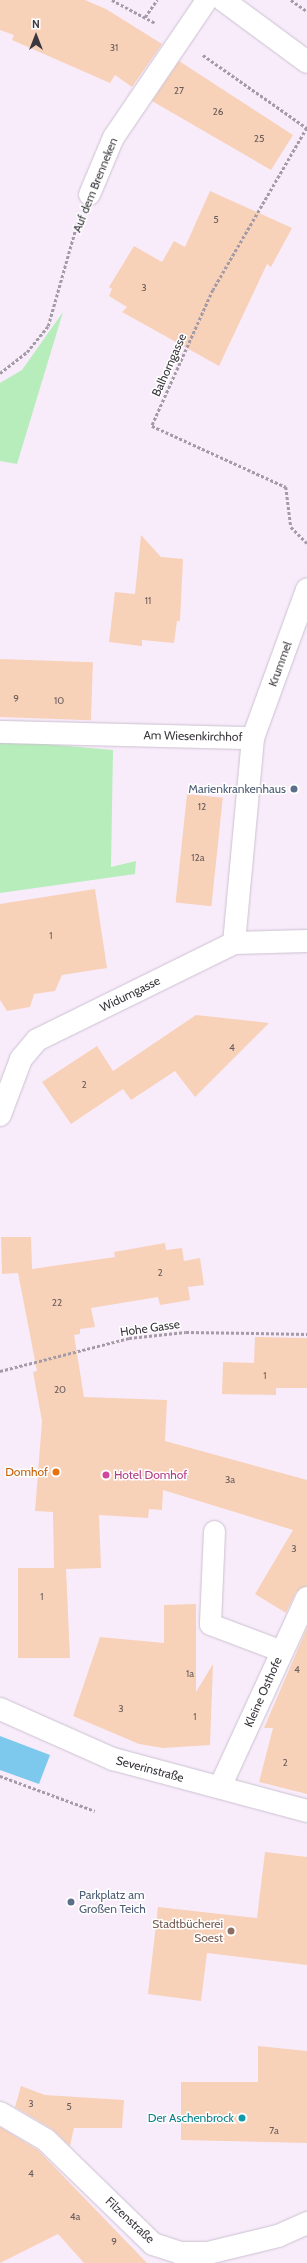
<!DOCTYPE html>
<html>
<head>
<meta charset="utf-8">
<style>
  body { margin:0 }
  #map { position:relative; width:307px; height:2263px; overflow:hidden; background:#f8ecfb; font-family:Cabin,sans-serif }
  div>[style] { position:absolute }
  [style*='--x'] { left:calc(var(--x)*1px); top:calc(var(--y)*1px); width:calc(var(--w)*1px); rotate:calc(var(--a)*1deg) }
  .green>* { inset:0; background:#b6edbb }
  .water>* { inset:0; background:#7dc9ee }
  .building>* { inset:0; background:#f8d1b9; transform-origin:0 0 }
  .path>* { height:2.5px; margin-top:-1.25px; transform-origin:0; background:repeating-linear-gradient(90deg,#a49ba6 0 3px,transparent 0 5px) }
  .roads { filter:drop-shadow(0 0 1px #ccc1d0) drop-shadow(0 0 1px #ccc1d0) }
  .service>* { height:21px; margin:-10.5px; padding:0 10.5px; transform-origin:10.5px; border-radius:10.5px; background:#fff }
  .minor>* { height:22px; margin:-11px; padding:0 11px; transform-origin:11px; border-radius:11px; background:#fff }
  .tertiary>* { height:22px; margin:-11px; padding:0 11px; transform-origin:11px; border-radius:11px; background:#fff }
  .dots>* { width:11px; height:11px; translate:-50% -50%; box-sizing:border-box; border:2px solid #fff; border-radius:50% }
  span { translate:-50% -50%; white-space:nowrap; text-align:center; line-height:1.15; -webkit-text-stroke:3px #fff; paint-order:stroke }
  .number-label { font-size:10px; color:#6a5e5c }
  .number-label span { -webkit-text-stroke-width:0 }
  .street-label { font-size:12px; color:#3b373d }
  .service-label { font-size:12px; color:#4e5e75 }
  .right { translate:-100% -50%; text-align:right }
  .left { translate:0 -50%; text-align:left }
  .food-label { font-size:12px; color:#c56008 }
  .hotel-label { font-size:12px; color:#b23c85 }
  .education-label { font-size:12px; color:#785e54 }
  .culture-label { font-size:12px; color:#0d838f }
  .north { position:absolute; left:16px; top:16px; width:40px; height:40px; -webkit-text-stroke:3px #fff; paint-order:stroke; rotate:0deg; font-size:11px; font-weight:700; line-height:16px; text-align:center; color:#3b373d }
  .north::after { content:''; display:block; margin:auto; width:14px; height:18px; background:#3b373d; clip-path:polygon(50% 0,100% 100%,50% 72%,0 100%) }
</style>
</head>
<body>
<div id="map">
  <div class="green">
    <i style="clip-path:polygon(63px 312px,17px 464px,0 461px,0 383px,22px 370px)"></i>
    <i style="clip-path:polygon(0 740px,113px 750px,111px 867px,136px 861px,135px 874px,0 893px)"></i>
  </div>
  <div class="water">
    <i style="clip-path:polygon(0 1736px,50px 1755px,39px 1784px,0 1770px)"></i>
  </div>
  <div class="building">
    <i style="clip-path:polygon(0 0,85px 0,106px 9px,162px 44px,132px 87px,115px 75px,110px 83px,12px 40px,14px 35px,0 30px)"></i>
    <i style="clip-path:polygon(179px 61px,293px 135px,271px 170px,152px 101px)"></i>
    <i style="clip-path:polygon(210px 191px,292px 228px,271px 267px,267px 264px,219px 366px,122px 312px,127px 307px,109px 296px,112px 289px,109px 287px,134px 246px,162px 262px,174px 241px,185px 247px)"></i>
    <i style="clip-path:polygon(141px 535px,161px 557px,183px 559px,180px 621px,177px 621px,174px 643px,142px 640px,142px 646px,109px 642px,115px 592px,135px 594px)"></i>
    <i style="left:0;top:659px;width:93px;height:58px;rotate:2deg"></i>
    <i style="left:187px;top:794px;width:36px;height:109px;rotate:6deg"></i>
    <i style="clip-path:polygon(95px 889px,107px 968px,62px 975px,55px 991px,34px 994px,30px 1007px,7px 1011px,0 1000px,0 904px)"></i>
    <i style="clip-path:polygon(196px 1015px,269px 1023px,195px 1097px,175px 1071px,131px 1100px,123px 1089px,71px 1124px,42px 1082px,97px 1046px,113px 1071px)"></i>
    <i style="clip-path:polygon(1px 1237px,31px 1237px,32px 1269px,115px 1257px,114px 1252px,165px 1243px,166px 1250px,182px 1248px,184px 1261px,200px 1258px,204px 1285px,188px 1287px,190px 1300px,160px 1305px,158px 1297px,91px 1308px,95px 1327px,80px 1329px,80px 1334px,74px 1335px,84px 1397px,167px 1400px,165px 1441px,307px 1480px,307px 1586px,296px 1592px,286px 1613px,255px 1594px,293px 1530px,163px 1490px,162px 1510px,149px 1509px,148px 1518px,99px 1515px,101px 1568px,66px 1569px,70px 1658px,18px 1658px,18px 1568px,54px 1568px,53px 1512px,35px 1511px,42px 1421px,33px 1372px,37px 1371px,18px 1273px,2px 1274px)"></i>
    <i style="clip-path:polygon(255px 1337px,307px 1338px,307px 1388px,276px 1388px,276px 1395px,222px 1394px,223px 1362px,254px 1363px)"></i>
    <i style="clip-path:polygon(196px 1604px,196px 1692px,213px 1664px,210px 1745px,163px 1748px,139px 1744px,73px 1716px,100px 1637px,164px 1643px,164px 1605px)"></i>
    <i style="clip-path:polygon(307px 1628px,307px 1794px,259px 1782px,273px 1728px,264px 1728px)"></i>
    <i style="clip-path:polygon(265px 1852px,307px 1857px,307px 1965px,207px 1953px,201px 2001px,148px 1994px,158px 1907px,257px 1918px)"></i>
    <i style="clip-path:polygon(258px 2046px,307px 2051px,307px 2143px,181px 2140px,181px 2082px,258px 2082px)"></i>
    <i style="clip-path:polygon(21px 2086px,45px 2095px,124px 2100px,122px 2128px,74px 2128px,70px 2146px,52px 2129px,15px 2107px)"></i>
    <i style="clip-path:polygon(0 2127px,38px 2150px,147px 2263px,84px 2263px,58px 2234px,0 2263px)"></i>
  </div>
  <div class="path">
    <i style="--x:112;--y:0;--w:49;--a:28.1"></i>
    <i style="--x:291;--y:0;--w:19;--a:35"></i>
    <i style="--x:145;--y:17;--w:21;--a:-55"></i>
    <i style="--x:203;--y:55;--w:127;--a:35.1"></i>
    <i style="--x:307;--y:128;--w:187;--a:120.1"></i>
    <i style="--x:213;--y:290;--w:149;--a:114.2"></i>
    <i style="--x:152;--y:426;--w:147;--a:24.5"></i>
    <i style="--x:286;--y:487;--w:40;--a:82.9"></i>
    <i style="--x:291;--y:527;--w:23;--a:45"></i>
    <i style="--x:0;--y:373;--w:34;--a:-38"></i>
    <i style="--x:27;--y:352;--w:33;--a:-51"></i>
    <i style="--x:48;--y:326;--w:110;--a:-74.2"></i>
    <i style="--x:0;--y:1371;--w:133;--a:-14.3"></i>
    <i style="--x:129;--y:1338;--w:57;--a:-6"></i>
    <i style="--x:186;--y:1332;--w:121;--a:0.9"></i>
    <i style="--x:0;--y:1776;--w:101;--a:20.2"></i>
  </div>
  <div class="roads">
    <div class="service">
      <i style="--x:89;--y:194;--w:62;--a:-67.2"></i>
      <i style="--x:113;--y:137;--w:166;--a:-55.8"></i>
      <i style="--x:214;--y:1531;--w:93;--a:92.5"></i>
      <i style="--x:210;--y:1624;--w:77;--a:20.6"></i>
    </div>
    <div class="minor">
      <i style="--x:0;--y:732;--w:253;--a:1.4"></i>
      <i style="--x:234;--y:943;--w:206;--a:-84.7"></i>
      <i style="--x:253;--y:738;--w:158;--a:-70"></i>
      <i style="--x:0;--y:1115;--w:60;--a:-69.4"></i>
      <i style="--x:21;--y:1059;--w:25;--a:-50"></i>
      <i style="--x:37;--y:1040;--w:220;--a:-26.2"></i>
      <i style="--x:234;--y:943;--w:73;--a:-1.6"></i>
      <i style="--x:0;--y:1709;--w:124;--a:23.9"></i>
      <i style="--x:113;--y:1759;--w:201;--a:15"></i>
      <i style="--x:220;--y:1787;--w:208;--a:-65.3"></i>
      <i style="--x:0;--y:2113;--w:53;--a:30.4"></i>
      <i style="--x:46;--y:2140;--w:149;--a:44.2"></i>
      <i style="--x:153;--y:2244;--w:28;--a:18"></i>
      <i style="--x:180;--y:2253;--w:28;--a:0"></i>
      <i style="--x:208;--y:2253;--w:72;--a:-13.7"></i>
      <i style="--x:278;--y:2236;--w:32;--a:-24"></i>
    </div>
    <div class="tertiary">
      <i style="--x:223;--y:0;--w:104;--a:36.4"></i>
    </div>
  </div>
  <div class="dots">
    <i style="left:294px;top:789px;background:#5c6f8a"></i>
    <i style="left:56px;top:1472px;background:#e8710a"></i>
    <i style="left:106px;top:1475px;background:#d1479c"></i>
    <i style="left:71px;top:1902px;background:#5c6f8a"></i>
    <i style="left:231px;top:1931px;background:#8d6e63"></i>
    <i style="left:242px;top:2118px;background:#0f9aa8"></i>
  </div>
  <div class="number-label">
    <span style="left:114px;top:48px">31</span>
    <span style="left:179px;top:91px">27</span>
    <span style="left:218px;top:112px">26</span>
    <span style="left:259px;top:139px">25</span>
    <span style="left:216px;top:220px">5</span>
    <span style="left:144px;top:288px">3</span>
    <span style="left:148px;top:601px">11</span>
    <span style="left:16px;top:699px">9</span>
    <span style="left:59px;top:701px">10</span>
    <span style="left:202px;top:807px">12</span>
    <span style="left:198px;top:858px">12a</span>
    <span style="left:51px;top:936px">1</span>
    <span style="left:232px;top:1048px">4</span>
    <span style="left:84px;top:1085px">2</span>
    <span style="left:160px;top:1273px">2</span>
    <span style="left:57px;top:1303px">22</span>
    <span style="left:265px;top:1376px">1</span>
    <span style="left:60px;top:1390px">20</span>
    <span style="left:230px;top:1480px">3a</span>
    <span style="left:294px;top:1549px">3</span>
    <span style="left:42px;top:1597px">1</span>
    <span style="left:297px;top:1670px">4</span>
    <span style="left:190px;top:1674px">1a</span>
    <span style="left:121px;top:1709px">3</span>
    <span style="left:195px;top:1717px">1</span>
    <span style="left:285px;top:1763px">2</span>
    <span style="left:31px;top:2104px">3</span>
    <span style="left:69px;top:2107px">5</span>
    <span style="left:274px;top:2131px">7a</span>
    <span style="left:31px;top:2174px">4</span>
    <span style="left:75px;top:2217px">4a</span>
    <span style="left:114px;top:2242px">9</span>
  </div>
  <div class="street-label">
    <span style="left:95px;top:185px;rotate:-68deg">Auf dem Brenneken</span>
    <span style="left:169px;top:365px;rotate:-66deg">Balhorngasse</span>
    <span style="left:280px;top:664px;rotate:-70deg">Krummel</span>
    <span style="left:193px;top:736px;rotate:1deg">Am Wiesenkirchhof</span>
    <span style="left:130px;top:994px;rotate:-26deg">Widumgasse</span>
    <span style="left:150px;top:1328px;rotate:-8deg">Hohe Gasse</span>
    <span style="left:263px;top:1692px;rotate:-66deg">Kleine Osthofe</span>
    <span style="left:150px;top:1769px;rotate:15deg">Severinstraße</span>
    <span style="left:130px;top:2220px;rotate:43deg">Filzenstraße</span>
  </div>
  <div class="service-label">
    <span class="right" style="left:286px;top:789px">Marienkrankenhaus</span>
    <span class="left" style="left:79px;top:1902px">Parkplatz am<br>Großen Teich</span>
  </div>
  <div class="food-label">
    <span class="right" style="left:48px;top:1472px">Domhof</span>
  </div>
  <div class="hotel-label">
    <span class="left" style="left:114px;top:1475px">Hotel Domhof</span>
  </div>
  <div class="education-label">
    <span class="right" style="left:223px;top:1931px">Stadtbücherei<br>Soest</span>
  </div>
  <div class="culture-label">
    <span class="right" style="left:234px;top:2118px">Der Aschenbrock</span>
  </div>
  <div class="north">N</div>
</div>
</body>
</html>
